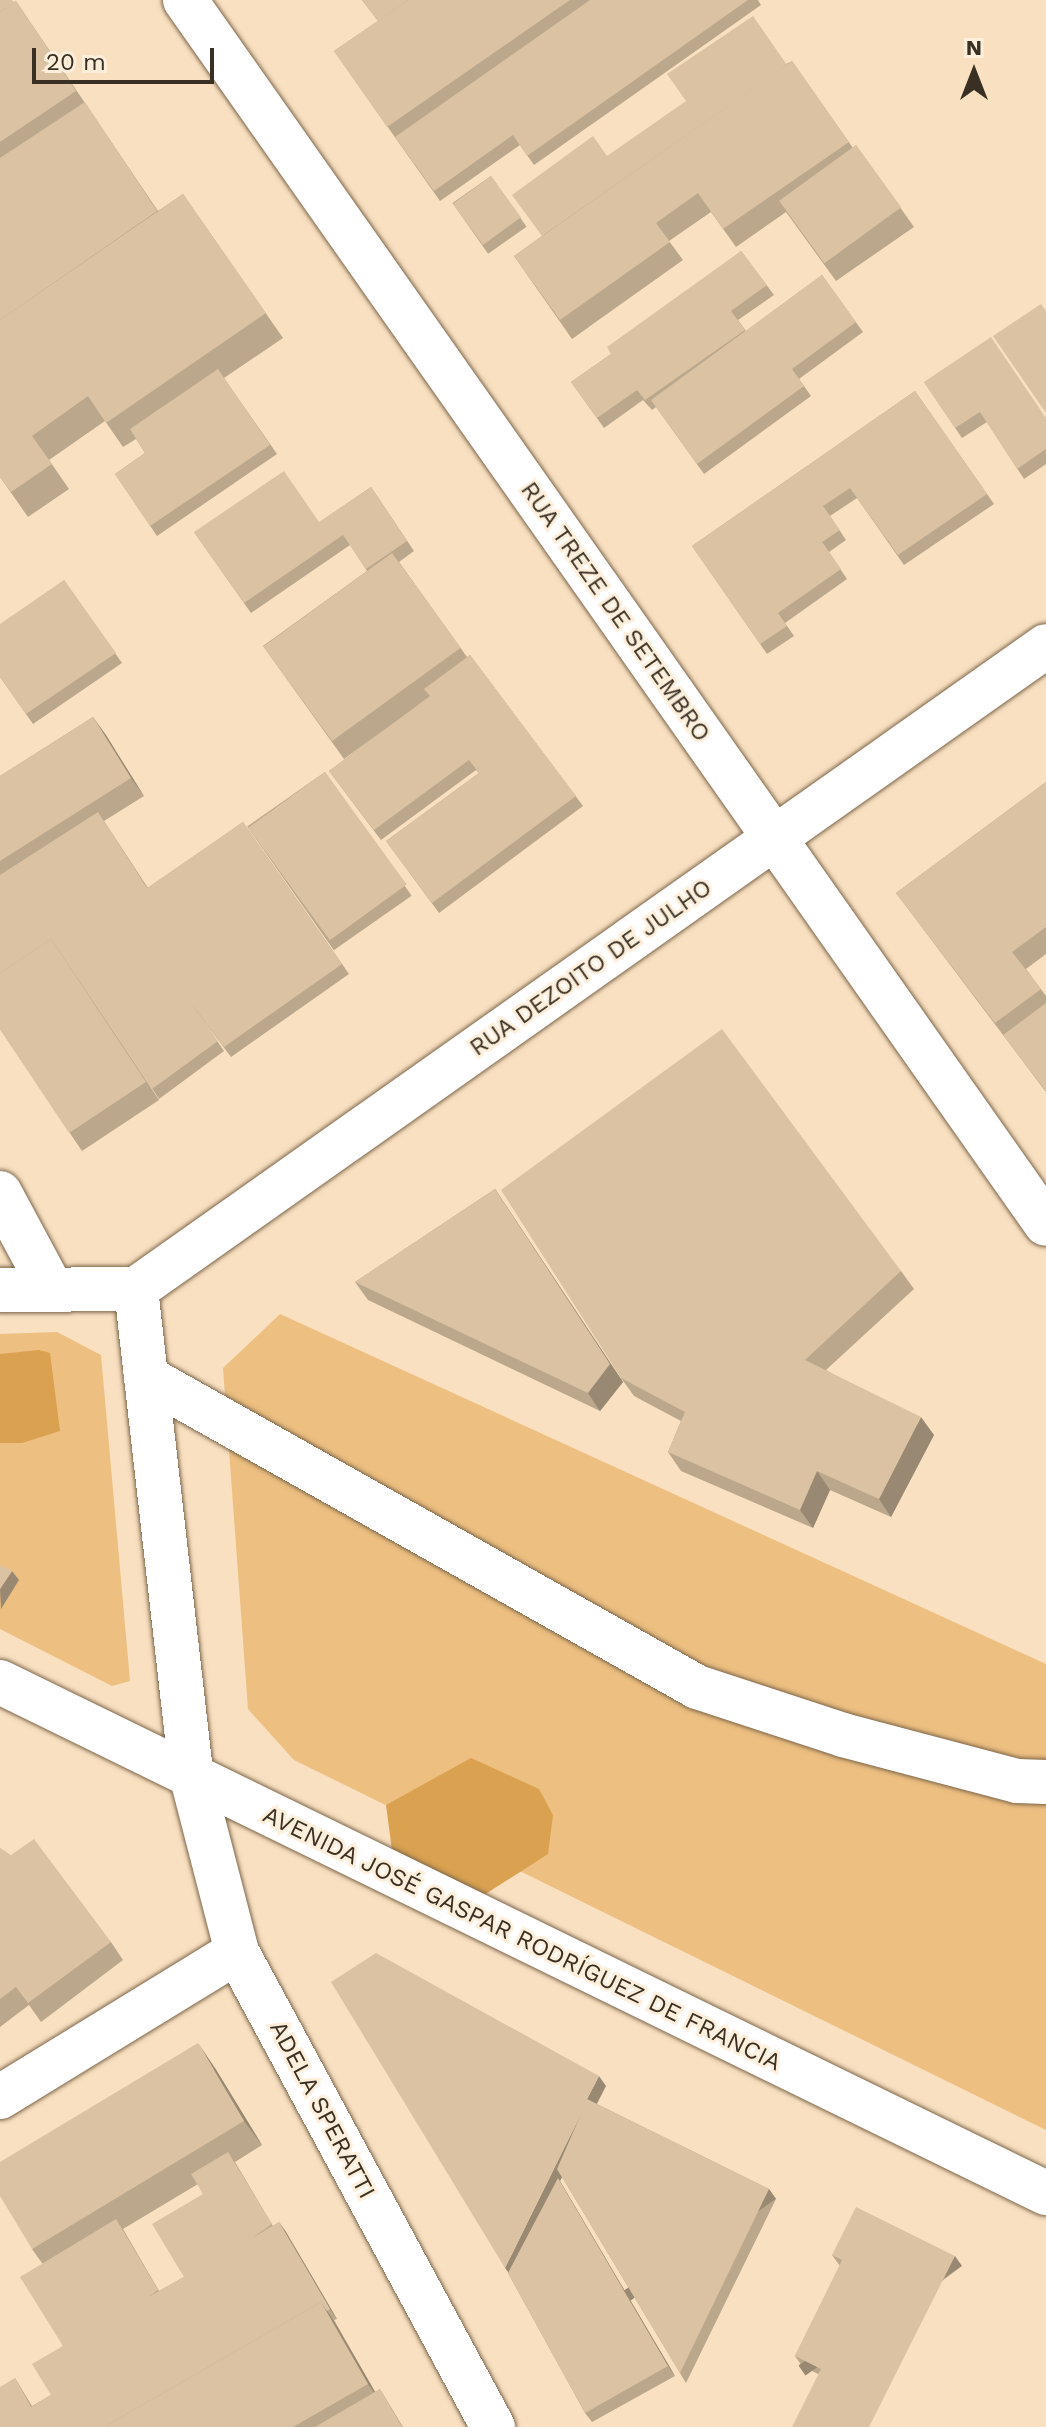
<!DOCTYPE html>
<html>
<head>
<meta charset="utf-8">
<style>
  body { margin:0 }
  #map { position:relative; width:1046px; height:2427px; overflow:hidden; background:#f9e0c1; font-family:"Work Sans",sans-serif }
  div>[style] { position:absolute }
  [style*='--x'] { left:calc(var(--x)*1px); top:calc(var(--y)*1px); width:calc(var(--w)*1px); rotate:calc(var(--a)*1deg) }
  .green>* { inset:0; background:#edbf81 }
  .forest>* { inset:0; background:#d9a150 }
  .roads { filter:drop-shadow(0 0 2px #7c664a) drop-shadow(0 0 2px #7c664a) }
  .minor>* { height:44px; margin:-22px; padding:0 22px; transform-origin:22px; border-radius:22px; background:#fff }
  .secondary>* { height:44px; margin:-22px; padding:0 22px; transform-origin:22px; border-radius:22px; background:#fff }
  .wall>* { inset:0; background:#bba78c; transform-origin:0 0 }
  .shaded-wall>* { inset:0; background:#998872; transform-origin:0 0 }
  .building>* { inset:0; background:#dac2a3; transform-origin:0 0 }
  span { translate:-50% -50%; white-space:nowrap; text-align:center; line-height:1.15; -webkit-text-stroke:6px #feefdc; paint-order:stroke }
  .street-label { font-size:24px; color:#393023 }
  .north { position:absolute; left:934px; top:32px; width:80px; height:80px; -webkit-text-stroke:6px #feefdc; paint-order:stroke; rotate:0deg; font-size:22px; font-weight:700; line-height:32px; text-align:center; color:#393023 }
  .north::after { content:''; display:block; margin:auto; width:28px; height:36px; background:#393023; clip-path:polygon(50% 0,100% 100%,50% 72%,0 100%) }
  .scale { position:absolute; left:32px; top:48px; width:182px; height:36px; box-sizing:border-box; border:4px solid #393023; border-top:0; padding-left:10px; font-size:24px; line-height:28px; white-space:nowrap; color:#393023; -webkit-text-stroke:6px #feefdc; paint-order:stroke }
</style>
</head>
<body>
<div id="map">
  <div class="green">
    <i style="clip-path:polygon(280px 1314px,1046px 1664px,1046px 2130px,294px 1760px,248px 1709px,223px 1368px)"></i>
    <i style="clip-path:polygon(57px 1332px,101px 1355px,130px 1681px,112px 1686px,0 1629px,0 1334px)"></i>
  </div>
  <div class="forest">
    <i style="clip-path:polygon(39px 1350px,50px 1353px,60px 1431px,22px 1443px,0 1443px,0 1354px)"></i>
    <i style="clip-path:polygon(471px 1758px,539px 1789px,553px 1815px,548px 1854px,484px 1895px,393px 1858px,386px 1805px)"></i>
  </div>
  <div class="roads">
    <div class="minor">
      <i style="--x:0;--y:1193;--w:108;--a:61.8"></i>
      <i style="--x:136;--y:1289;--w:1114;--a:-35.24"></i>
      <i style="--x:0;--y:1290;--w:136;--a:-0.4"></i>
      <i style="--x:136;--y:1289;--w:492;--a:83.5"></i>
      <i style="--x:192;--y:1778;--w:180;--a:75.5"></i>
      <i style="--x:237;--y:1952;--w:540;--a:61.68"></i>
      <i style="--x:146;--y:1377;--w:632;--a:29.36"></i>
      <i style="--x:697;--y:1687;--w:154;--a:18.2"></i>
      <i style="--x:843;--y:1735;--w:180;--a:14.8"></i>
      <i style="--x:1017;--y:1781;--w:29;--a:2"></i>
      <i style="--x:0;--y:2097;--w:278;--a:-31.5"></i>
    </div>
    <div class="secondary">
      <i style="--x:185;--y:0;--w:1496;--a:54.88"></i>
      <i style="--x:0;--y:1682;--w:1164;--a:26.04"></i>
    </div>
  </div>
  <div class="wall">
    <i style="clip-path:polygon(0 0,14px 2px,16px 1px,158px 211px,183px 194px,283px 338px,224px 378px,277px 454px,157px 536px,115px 474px,145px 453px,136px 439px,123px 447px,105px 421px,49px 460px,69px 489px,28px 517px,0 477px)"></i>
    <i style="clip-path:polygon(362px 0,758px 0,761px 5px,534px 165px,520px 145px,440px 201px,334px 51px,378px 21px)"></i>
    <i style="clip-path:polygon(792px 61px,853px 148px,856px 145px,914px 227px,836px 281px,786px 212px,736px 247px,711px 212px,669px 241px,683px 260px,572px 339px,514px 256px,542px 236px,607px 156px)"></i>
    <i style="left:491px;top:176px;width:62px;height:47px;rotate:55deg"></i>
    <i style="clip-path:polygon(741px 251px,774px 295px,738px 320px,746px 331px,822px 275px,863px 332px,799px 379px,811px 396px,704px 474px,656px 407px,652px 410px,643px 400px,604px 428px,571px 382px,611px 354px)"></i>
    <i style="clip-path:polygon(924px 382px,1046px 418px,1046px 464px,1024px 479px,987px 422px,962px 438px)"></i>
    <i style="clip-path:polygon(915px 391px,994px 504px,904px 565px,857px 498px,830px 516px,846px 540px,829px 552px,847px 579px,785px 623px,794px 636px,767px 654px,692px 546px)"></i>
    <i style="clip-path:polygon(371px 487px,414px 551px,399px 562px,467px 657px,470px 655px,583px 806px,439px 913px,386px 841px,479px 773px,476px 770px,381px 840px,329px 771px,396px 721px,344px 759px,263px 646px,367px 571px,350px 545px,251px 613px,194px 532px,320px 522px)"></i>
    <i style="clip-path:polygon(64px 580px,122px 663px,33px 724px,0 677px)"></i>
    <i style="clip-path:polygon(93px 717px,144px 796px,104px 821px,148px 888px,243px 822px,349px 974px,231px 1057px,198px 1013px,224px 1051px,159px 1099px,64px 956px,159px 1100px,82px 1151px,0 1029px,0 776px)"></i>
    <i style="left:325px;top:772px;width:151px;height:95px;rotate:55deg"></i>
    <i style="clip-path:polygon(1046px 782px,1046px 954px,1026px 969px,1046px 996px,1046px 1092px,896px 893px)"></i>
    <i style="clip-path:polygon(495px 1189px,623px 1382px,600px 1411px,368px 1300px,355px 1282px)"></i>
    <i style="clip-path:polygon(901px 1271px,914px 1289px,826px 1370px,934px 1435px,891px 1517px,830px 1490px,813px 1528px,681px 1471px,668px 1452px,681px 1421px,634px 1396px,621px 1378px)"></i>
    <i style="clip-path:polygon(0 1848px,111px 1942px,123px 1960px,41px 2022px,29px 2005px,0 2027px)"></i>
    <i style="clip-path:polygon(evenodd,215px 2068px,262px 2145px,235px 2162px,273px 2226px,279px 2222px,286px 2232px,337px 2319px,334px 2320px,375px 2392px,380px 2389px,403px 2427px,0 2427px,15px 2378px,32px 2406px,51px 2395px,63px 2346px,42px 2263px,32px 2249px,215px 2068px,198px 2184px,203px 2194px,184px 2277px,159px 2291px,123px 2229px,198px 2184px)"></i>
    <i style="clip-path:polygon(606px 2086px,597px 2104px,769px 2189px,776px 2199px,686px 2383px,562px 2177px,560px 2181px,675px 2376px,592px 2422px,585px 2413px,508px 2273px)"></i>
    <i style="clip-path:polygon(832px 2255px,962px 2266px,818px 2374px,802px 2366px,795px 2356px,840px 2266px)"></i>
  </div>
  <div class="shaded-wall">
    <i style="clip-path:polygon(93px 717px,106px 735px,144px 796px,131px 778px)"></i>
    <i style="clip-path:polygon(495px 1189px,623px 1382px,600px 1411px,588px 1393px)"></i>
    <i style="clip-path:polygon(921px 1417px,934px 1435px,891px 1517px,879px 1499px)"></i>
    <i style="clip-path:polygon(817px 1471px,830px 1490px,813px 1528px,800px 1510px)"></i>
    <i style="clip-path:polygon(12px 1571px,19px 1580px,1px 1609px,0 1589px)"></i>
    <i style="clip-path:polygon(198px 2043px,215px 2068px,262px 2145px,244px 2121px)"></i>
    <i style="clip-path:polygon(599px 2076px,606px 2086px,594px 2109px,587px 2099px)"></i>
    <i style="clip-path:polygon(581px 2114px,588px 2124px,560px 2181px,675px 2376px,668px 2366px,512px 2277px,505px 2268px)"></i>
    <i style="left:769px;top:2189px;width:12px;height:204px;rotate:55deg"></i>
    <i style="clip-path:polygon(279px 2222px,286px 2232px,337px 2319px,330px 2309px)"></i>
    <i style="left:955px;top:2256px;width:12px;height:191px;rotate:55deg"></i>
    <i style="clip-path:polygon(321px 2302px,334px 2321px,381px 2402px,368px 2384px)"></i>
  </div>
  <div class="building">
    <i style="clip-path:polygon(0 0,12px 0,14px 3px,0 12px)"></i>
    <i style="clip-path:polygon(362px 0,408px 0,378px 21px)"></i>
    <i style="clip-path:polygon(408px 0,570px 0,387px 127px,334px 51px)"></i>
    <i style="clip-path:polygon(590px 0,748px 0,527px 156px,513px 135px,434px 191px,395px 137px)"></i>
    <i style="clip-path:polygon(16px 1px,76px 91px,0 142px,0 12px)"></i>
    <i style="clip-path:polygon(753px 16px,787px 65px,542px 236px,512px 195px,593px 136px,607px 156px,686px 101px,667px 74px)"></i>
    <i style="clip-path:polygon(792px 61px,849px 142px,723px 229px,698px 193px,656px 223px,670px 242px,560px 320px,514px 256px)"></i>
    <i style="clip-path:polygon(85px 102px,157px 211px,0 320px,0 158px)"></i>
    <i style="left:856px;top:145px;width:77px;height:95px;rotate:54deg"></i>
    <i style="left:491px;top:176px;width:51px;height:47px;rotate:54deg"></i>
    <i style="clip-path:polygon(183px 194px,266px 313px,106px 423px,88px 396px,32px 436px,52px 464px,11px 492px,0 477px,0 320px)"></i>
    <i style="clip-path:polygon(741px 251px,767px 285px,731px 311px,745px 330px,645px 400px,637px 390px,597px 418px,571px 382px,611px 354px,607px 347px)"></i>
    <i style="clip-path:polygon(822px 275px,856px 322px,792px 369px,804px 386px,697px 464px,651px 400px)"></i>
    <i style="clip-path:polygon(1041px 304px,1046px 311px,1046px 413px,993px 336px)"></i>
    <i style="clip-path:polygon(991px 337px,1046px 418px,1046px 449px,1017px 469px,980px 412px,955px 428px,924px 382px)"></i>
    <i style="clip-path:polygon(218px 369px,270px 445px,150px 526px,115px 474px,145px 453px,130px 429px)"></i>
    <i style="clip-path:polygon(915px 391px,987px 494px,898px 555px,850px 488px,823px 506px,840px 530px,822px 542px,841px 569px,778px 613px,787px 626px,760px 644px,692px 546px)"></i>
    <i style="clip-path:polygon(284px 471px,319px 522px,371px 487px,407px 541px,366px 569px,343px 535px,244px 603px,194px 532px)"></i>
    <i style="left:392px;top:553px;width:117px;height:159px;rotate:54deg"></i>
    <i style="clip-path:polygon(64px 580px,116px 653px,26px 714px,0 677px,0 624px)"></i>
    <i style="clip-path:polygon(470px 655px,576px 796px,432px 903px,386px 841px,479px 773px,469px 760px,374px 830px,329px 771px,430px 696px,424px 689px)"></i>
    <i style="clip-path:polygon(93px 717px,131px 778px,0 861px,0 776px)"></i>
    <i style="left:325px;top:772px;width:139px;height:95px;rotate:54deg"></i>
    <i style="clip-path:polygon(1046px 782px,1046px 927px,1012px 952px,1041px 989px,995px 1023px,896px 893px)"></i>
    <i style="clip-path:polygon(98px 812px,147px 888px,243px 822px,342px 964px,224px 1047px,191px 1003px,218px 1041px,152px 1089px,51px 939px,0 973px,0 875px)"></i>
    <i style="clip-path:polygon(51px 939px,146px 1082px,69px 1133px,0 1029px,0 973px)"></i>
    <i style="clip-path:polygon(1046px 1003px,1046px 1091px,1003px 1035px)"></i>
    <i style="clip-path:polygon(722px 1029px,901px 1271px,805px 1360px,921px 1417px,879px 1499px,817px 1471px,800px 1510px,668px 1452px,685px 1412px,621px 1378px,501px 1190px)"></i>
    <i style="clip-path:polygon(495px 1189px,610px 1364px,588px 1393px,355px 1282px)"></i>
    <i style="clip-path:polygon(0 1565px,12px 1571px,0 1589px)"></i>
    <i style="clip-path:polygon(34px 1839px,111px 1942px,28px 2003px,16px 1987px,0 1999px,0 1848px,11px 1855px)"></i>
    <i style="clip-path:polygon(376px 1953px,599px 2076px,587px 2099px,769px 2189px,680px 2373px,557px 2169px,581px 2114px,505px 2268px,331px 1982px)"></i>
    <i style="clip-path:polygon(198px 2043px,244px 2121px,32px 2249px,0 2196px,0 2162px)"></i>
    <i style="clip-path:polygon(228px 2152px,272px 2224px,252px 2238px,279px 2222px,330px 2309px,327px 2311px,321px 2302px,104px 2427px,0 2427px,0 2387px,15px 2378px,31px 2407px,51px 2395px,32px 2364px,63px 2346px,20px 2277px,116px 2219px,158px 2290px,148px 2297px,184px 2277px,152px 2224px,203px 2194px,191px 2174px)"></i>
    <i style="clip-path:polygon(558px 2178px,668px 2366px,585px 2413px,508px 2273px)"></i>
    <i style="clip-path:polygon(856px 2207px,955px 2256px,869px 2427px,792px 2427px,821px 2369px,795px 2356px,842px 2260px,832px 2255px)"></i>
    <i style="clip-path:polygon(321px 2302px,368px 2384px,293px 2427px,104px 2427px)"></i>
    <i style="clip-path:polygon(380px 2389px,402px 2427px,315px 2427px)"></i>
  </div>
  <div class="street-label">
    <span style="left:615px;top:612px;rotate:55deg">RUA TREZE DE SETEMBRO</span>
    <span style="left:591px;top:968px;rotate:-35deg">RUA DEZOITO DE JULHO</span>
    <span style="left:522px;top:1939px;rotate:26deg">AVENIDA JOSÉ GASPAR RODRÍGUEZ DE FRANCIA</span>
    <span style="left:322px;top:2110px;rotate:62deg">ADELA SPERATTI</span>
  </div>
  <div class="north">N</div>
  <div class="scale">20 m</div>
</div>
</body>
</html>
